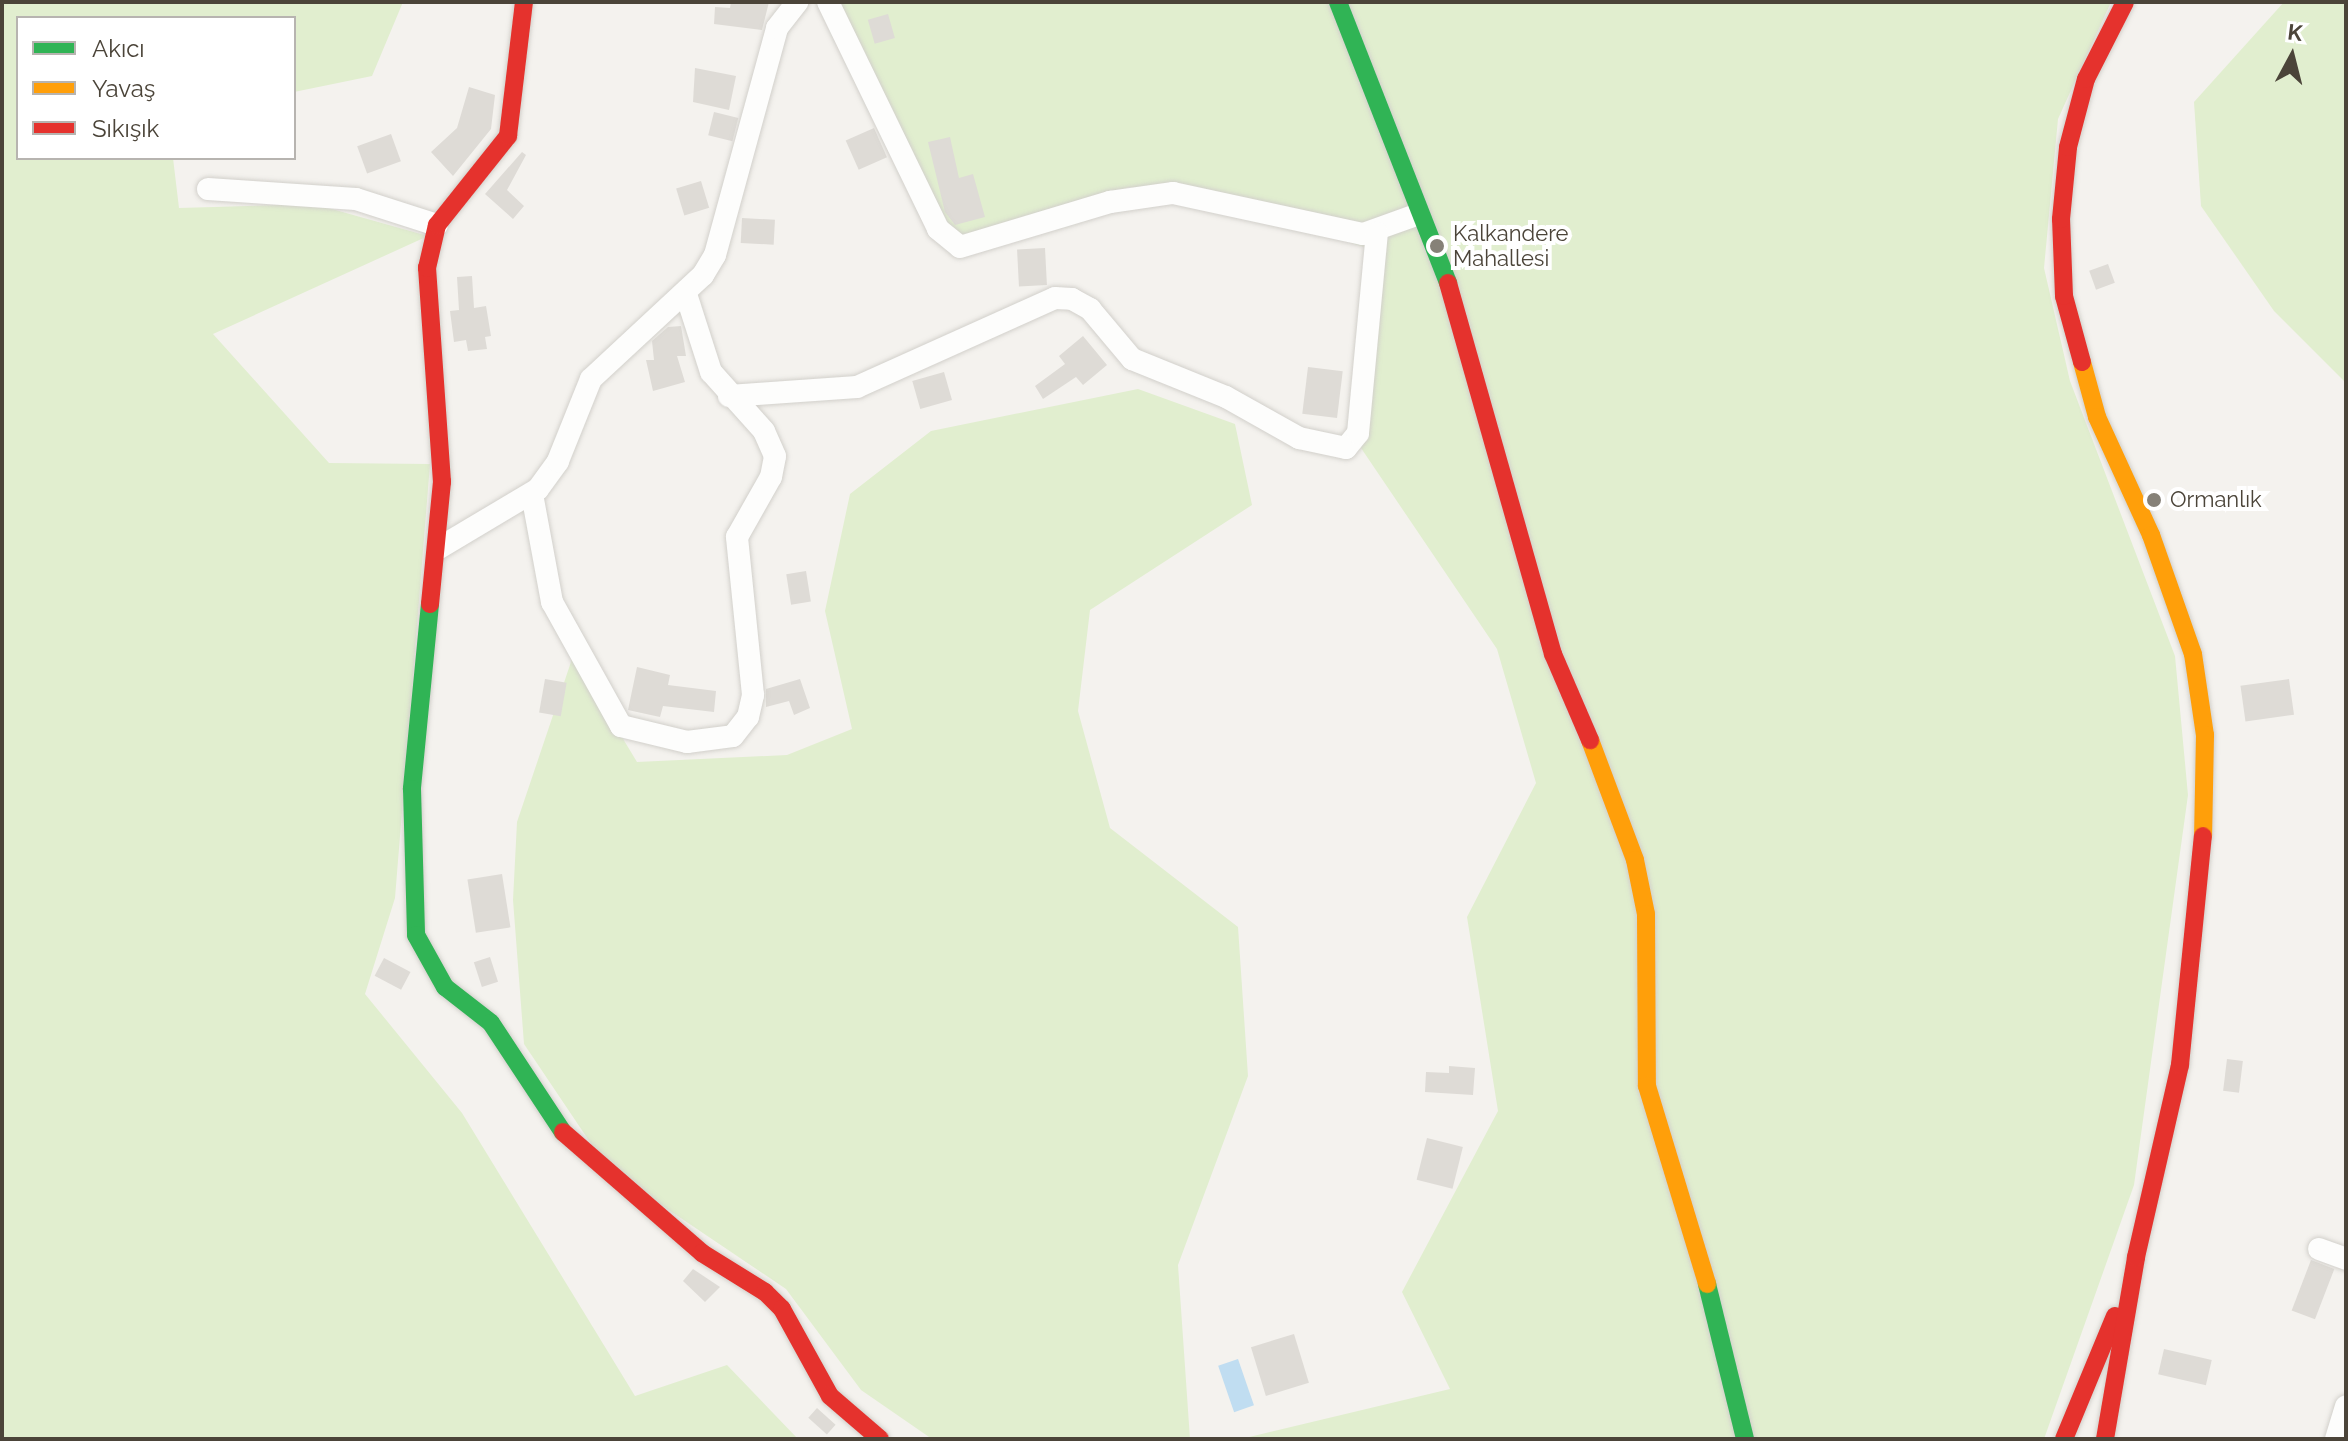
<!DOCTYPE html>
<html>
<head>
<meta charset="utf-8">
<style>
  body { margin:0 }
  #map { position:relative; width:2348px; height:1441px; overflow:hidden; background:#f4f2ee; font-family:Raleway,sans-serif }
  div>[style] { position:absolute }
  [style*='--x'] { left:calc(var(--x)*1px); top:calc(var(--y)*1px); width:calc(var(--w)*1px); rotate:calc(var(--a)*1deg) }
  .green>* { inset:0; background:#e1eecf }
  .water>* { inset:0; background:#c0ddf1; transform-origin:0 0 }
  .building>* { inset:0; background:#dedbd6; transform-origin:0 0 }
  .roads { filter:drop-shadow(0 0 2px #d2d0cb) drop-shadow(0 0 2px #d2d0cb) }
  .street>* { height:22px; margin:-11px; padding:0 11px; transform-origin:11px; border-radius:11px; background:#fdfdfc }
  .fast>* { height:18px; margin:-9px; padding:0 9px; transform-origin:9px; border-radius:9px; background:#30b455 }
  .slow>* { height:18px; margin:-9px; padding:0 9px; transform-origin:9px; border-radius:9px; background:#ff9f0a }
  .jam>* { height:18px; margin:-9px; padding:0 9px; transform-origin:9px; border-radius:9px; background:#e5322d }
  .dots>* { width:22px; height:22px; translate:-50% -50%; box-sizing:border-box; border:4px solid #fff; border-radius:50% }
  span { translate:-50% -50%; white-space:nowrap; text-align:center; line-height:1.15; -webkit-text-stroke:8px #fff; paint-order:stroke }
  .poi-label { font-size:22px; color:#4b4439 }
  .left { translate:0 -50%; text-align:left }
  .frame { position:absolute; inset:0; border:4px solid #4b4439; pointer-events:none }
  .legend { position:absolute; left:16px; top:16px; width:280px; height:144px; box-sizing:border-box; background:#fff; border:2px solid #b7b4b0; margin:0; padding:10px 14px; list-style:none; font-size:24px; color:#4b4439 }
  .legend li { display:flex; align-items:center; gap:16px; height:40px }
  .legend b { width:40px; border:2px solid #b7b4b0 }
  .north { position:absolute; left:2252px; top:16px; width:80px; height:80px; -webkit-text-stroke:6px #fff; paint-order:stroke; rotate:7deg; font-size:22px; font-weight:700; line-height:32px; text-align:center; color:#4b4439 }
  .north::after { content:''; display:block; margin:auto; width:28px; height:36px; background:#4b4439; clip-path:polygon(50% 0,100% 100%,50% 72%,0 100%) }
</style>
</head>
<body>
<div id="map">
  <div class="green">
    <i style="clip-path:polygon(2px 2px,403px 2px,372px 76px,294px 92px,294px 18px,18px 18px,18px 158px,173px 158px,179px 208px,314px 204px,428px 236px,213px 334px,329px 463px,430px 464px,395px 898px,365px 994px,462px 1113px,635px 1396px,727px 1365px,798px 1439px,2px 1439px)"></i>
    <i style="clip-path:polygon(827px 2px,2111px 2px,2058px 119px,2044px 268px,2070px 381px,2175px 656px,2188px 795px,2134px 1185px,2044px 1439px,1241px 1439px,1450px 1389px,1402px 1292px,1498px 1111px,1467px 917px,1536px 783px,1497px 649px,1361px 448px,1373px 250px,1243px 208px,1129px 187px,944px 242px)"></i>
    <i style="clip-path:polygon(2284px 2px,2346px 2px,2346px 383px,2274px 311px,2201px 206px,2194px 102px)"></i>
    <i style="clip-path:polygon(1138px 389px,1235px 424px,1252px 505px,1090px 610px,1078px 711px,1110px 828px,1238px 927px,1248px 1076px,1178px 1265px,1190px 1439px,932px 1439px,861px 1390px,786px 1289px,608px 1169px,524px 1044px,513px 900px,517px 822px,573px 656px,637px 762px,787px 755px,852px 729px,825px 611px,850px 494px,931px 431px)"></i>
  </div>
  <div class="water">
    <i style="left:1238px;top:1359px;width:49px;height:21px;rotate:71deg"></i>
  </div>
  <div class="building">
    <i style="clip-path:polygon(731px 2px,769px 2px,762px 30px,714px 24px,715px 7px,730px 8px)"></i>
    <i style="left:888px;top:14px;width:25px;height:21px;rotate:74deg"></i>
    <i style="clip-path:polygon(695px 68px,736px 76px,729px 110px,693px 102px)"></i>
    <i style="clip-path:polygon(469px 87px,495px 95px,491px 129px,453px 176px,431px 152px,457px 128px)"></i>
    <i style="left:714px;top:112px;width:25px;height:24px;rotate:14deg"></i>
    <i style="left:874px;top:128px;width:32px;height:31px;rotate:66deg"></i>
    <i style="left:391px;top:134px;width:29px;height:36px;rotate:70deg"></i>
    <i style="clip-path:polygon(950px 137px,959px 178px,973px 174px,985px 217px,955px 225px,945px 212px,928px 142px)"></i>
    <i style="clip-path:polygon(522px 152px,526px 155px,507px 190px,524px 206px,513px 219px,485px 194px)"></i>
    <i style="left:701px;top:181px;width:28px;height:26px;rotate:73deg"></i>
    <i style="left:742px;top:218px;width:33px;height:25px;rotate:3deg"></i>
    <i style="left:1045px;top:248px;width:37px;height:28px;rotate:87deg"></i>
    <i style="left:2108px;top:264px;width:20px;height:20px;rotate:70deg"></i>
    <i style="clip-path:polygon(472px 276px,474px 308px,486px 306px,491px 336px,485px 337px,487px 349px,468px 351px,466px 340px,454px 342px,450px 311px,459px 310px,457px 277px)"></i>
    <i style="clip-path:polygon(681px 326px,686px 356px,677px 356px,685px 382px,653px 391px,646px 360px,654px 360px,652px 341px,668px 327px)"></i>
    <i style="clip-path:polygon(1083px 336px,1107px 365px,1083px 385px,1076px 377px,1043px 399px,1035px 386px,1065px 364px,1059px 356px)"></i>
    <i style="left:1308px;top:367px;width:35px;height:47px;rotate:7deg"></i>
    <i style="left:944px;top:372px;width:29px;height:33px;rotate:74deg"></i>
    <i style="left:806px;top:571px;width:31px;height:20px;rotate:81deg"></i>
    <i style="clip-path:polygon(637px 667px,670px 675px,668px 685px,716px 691px,714px 712px,663px 706px,660px 717px,628px 710px)"></i>
    <i style="left:545px;top:679px;width:22px;height:34px;rotate:10deg"></i>
    <i style="clip-path:polygon(800px 679px,810px 708px,794px 715px,789px 701px,766px 707px,766px 689px)"></i>
    <i style="left:2289px;top:679px;width:36px;height:49px;rotate:82deg"></i>
    <i style="left:502px;top:874px;width:54px;height:35px;rotate:81deg"></i>
    <i style="left:490px;top:957px;width:26px;height:17px;rotate:72deg"></i>
    <i style="left:384px;top:958px;width:30px;height:20px;rotate:28deg"></i>
    <i style="left:2227px;top:1059px;width:16px;height:32px;rotate:7deg"></i>
    <i style="clip-path:polygon(1449px 1066px,1475px 1068px,1473px 1095px,1425px 1092px,1426px 1072px,1449px 1073px)"></i>
    <i style="left:1427px;top:1138px;width:37px;height:43px;rotate:14deg"></i>
    <i style="left:2311px;top:1260px;width:25px;height:54px;rotate:21deg"></i>
    <i style="clip-path:polygon(693px 1269px,720px 1287px,705px 1302px,683px 1281px)"></i>
    <i style="left:1294px;top:1334px;width:51px;height:45px;rotate:73deg"></i>
    <i style="left:2164px;top:1349px;width:49px;height:26px;rotate:13deg"></i>
    <i style="left:817px;top:1408px;width:25px;height:13px;rotate:42deg"></i>
  </div>
  <div class="roads">
    <div class="street">
      <i style="--x:828;--y:2;--w:252;--a:64.1"></i>
      <i style="--x:938;--y:229;--w:28;--a:39"></i>
      <i style="--x:960;--y:247;--w:157;--a:-16.7"></i>
      <i style="--x:1110;--y:202;--w:64;--a:-8.1"></i>
      <i style="--x:1173;--y:193;--w:194;--a:12.2"></i>
      <i style="--x:1363;--y:234;--w:59;--a:-19.7"></i>
      <i style="--x:208;--y:189;--w:148;--a:3.9"></i>
      <i style="--x:356;--y:199;--w:85;--a:17.8"></i>
      <i style="--x:729;--y:396;--w:128;--a:-4"></i>
      <i style="--x:857;--y:387;--w:217;--a:-24.2"></i>
      <i style="--x:1055;--y:298;--w:17;--a:3"></i>
      <i style="--x:1072;--y:299;--w:21;--a:29"></i>
      <i style="--x:1090;--y:309;--w:65;--a:50"></i>
      <i style="--x:1132;--y:359;--w:101;--a:22"></i>
      <i style="--x:1226;--y:397;--w:84;--a:29.3"></i>
      <i style="--x:1299;--y:438;--w:48;--a:12"></i>
      <i style="--x:1346;--y:448;--w:19;--a:-51"></i>
      <i style="--x:1358;--y:433;--w:201;--a:-84.6"></i>
      <i style="--x:532;--y:494;--w:110;--a:79.5"></i>
      <i style="--x:552;--y:602;--w:142;--a:60.9"></i>
      <i style="--x:621;--y:726;--w:68;--a:13.6"></i>
      <i style="--x:687;--y:742;--w:46;--a:-7.4"></i>
      <i style="--x:733;--y:736;--w:24;--a:-52"></i>
      <i style="--x:748;--y:717;--w:23;--a:-77"></i>
      <i style="--x:753;--y:695;--w:159;--a:-95.8"></i>
      <i style="--x:737;--y:537;--w:69;--a:-60.5"></i>
      <i style="--x:771;--y:477;--w:21;--a:-79"></i>
      <i style="--x:775;--y:456;--w:27;--a:-114"></i>
      <i style="--x:764;--y:431;--w:79;--a:-131.9"></i>
      <i style="--x:711;--y:372;--w:82;--a:-107.8"></i>
      <i style="--x:439;--y:548;--w:115;--a:-30.8"></i>
      <i style="--x:538;--y:489;--w:34;--a:-54"></i>
      <i style="--x:558;--y:461;--w:88;--a:-68.1"></i>
      <i style="--x:591;--y:379;--w:153;--a:-42.9"></i>
      <i style="--x:703;--y:275;--w:23;--a:-59"></i>
      <i style="--x:715;--y:255;--w:235;--a:-74.7"></i>
      <i style="--x:777;--y:28;--w:33;--a:-52"></i>
      <i style="--x:2319;--y:1249;--w:29;--a:20"></i>
      <i style="--x:2336;--y:1439;--w:34;--a:-73"></i>
    </div>
    <div class="fast">
      <i style="--x:1338;--y:2;--w:302;--a:68.6"></i>
      <i style="--x:430;--y:604;--w:186;--a:95.6"></i>
      <i style="--x:412;--y:789;--w:146;--a:88.4"></i>
      <i style="--x:416;--y:935;--w:60;--a:60.9"></i>
      <i style="--x:445;--y:987;--w:58;--a:38"></i>
      <i style="--x:491;--y:1023;--w:131;--a:56.6"></i>
      <i style="--x:1707;--y:1284;--w:160;--a:76.2"></i>
    </div>
    <div class="slow">
      <i style="--x:2082;--y:362;--w:57;--a:74.7"></i>
      <i style="--x:2097;--y:417;--w:130;--a:65.4"></i>
      <i style="--x:2151;--y:535;--w:126;--a:70.6"></i>
      <i style="--x:2193;--y:654;--w:82;--a:81.6"></i>
      <i style="--x:2205;--y:735;--w:101;--a:91.1"></i>
      <i style="--x:1590;--y:740;--w:128;--a:69.4"></i>
      <i style="--x:1635;--y:860;--w:55;--a:78.5"></i>
      <i style="--x:1646;--y:914;--w:172;--a:89.7"></i>
      <i style="--x:1647;--y:1086;--w:207;--a:73.1"></i>
    </div>
    <div class="jam">
      <i style="--x:1448;--y:283;--w:386;--a:74.2"></i>
      <i style="--x:1553;--y:654;--w:94;--a:66.7"></i>
      <i style="--x:2082;--y:362;--w:68;--a:-105.3"></i>
      <i style="--x:2064;--y:296;--w:77;--a:-92.2"></i>
      <i style="--x:2061;--y:219;--w:72;--a:-84.4"></i>
      <i style="--x:2068;--y:147;--w:70;--a:-75.2"></i>
      <i style="--x:2086;--y:79;--w:86;--a:-63.1"></i>
      <i style="--x:430;--y:604;--w:123;--a:-84.4"></i>
      <i style="--x:442;--y:482;--w:215;--a:-94"></i>
      <i style="--x:427;--y:268;--w:44;--a:-76.9"></i>
      <i style="--x:437;--y:225;--w:114;--a:-51.4"></i>
      <i style="--x:508;--y:136;--w:135;--a:-83.2"></i>
      <i style="--x:563;--y:1132;--w:184;--a:41"></i>
      <i style="--x:702;--y:1253;--w:74;--a:31.8"></i>
      <i style="--x:765;--y:1292;--w:24;--a:45"></i>
      <i style="--x:782;--y:1309;--w:99;--a:61.1"></i>
      <i style="--x:830;--y:1396;--w:66;--a:40.7"></i>
      <i style="--x:2064;--y:1439;--w:133;--a:-67.5"></i>
      <i style="--x:2105;--y:1439;--w:185;--a:-80.3"></i>
      <i style="--x:2136;--y:1257;--w:197;--a:-77.1"></i>
      <i style="--x:2180;--y:1065;--w:230;--a:-84.3"></i>
    </div>
  </div>
  <div class="dots">
    <i style="left:1437px;top:246px;background:#868178"></i>
    <i style="left:2154px;top:500px;background:#868178"></i>
  </div>
  <div class="poi-label">
    <span class="left" style="left:1453px;top:246px">Kalkandere<br>Mahallesi</span>
    <span class="left" style="left:2170px;top:500px">Ormanlık</span>
  </div>
  <div class="frame"></div>
  <ul class="legend">
  <li><b style="height:10px;background:#30b455"></b>Akıcı</li>
  <li><b style="height:10px;background:#ff9f0a"></b>Yavaş</li>
  <li><b style="height:10px;background:#e5322d"></b>Sıkışık</li>
  </ul>
  <div class="north">K</div>
</div>
</body>
</html>
